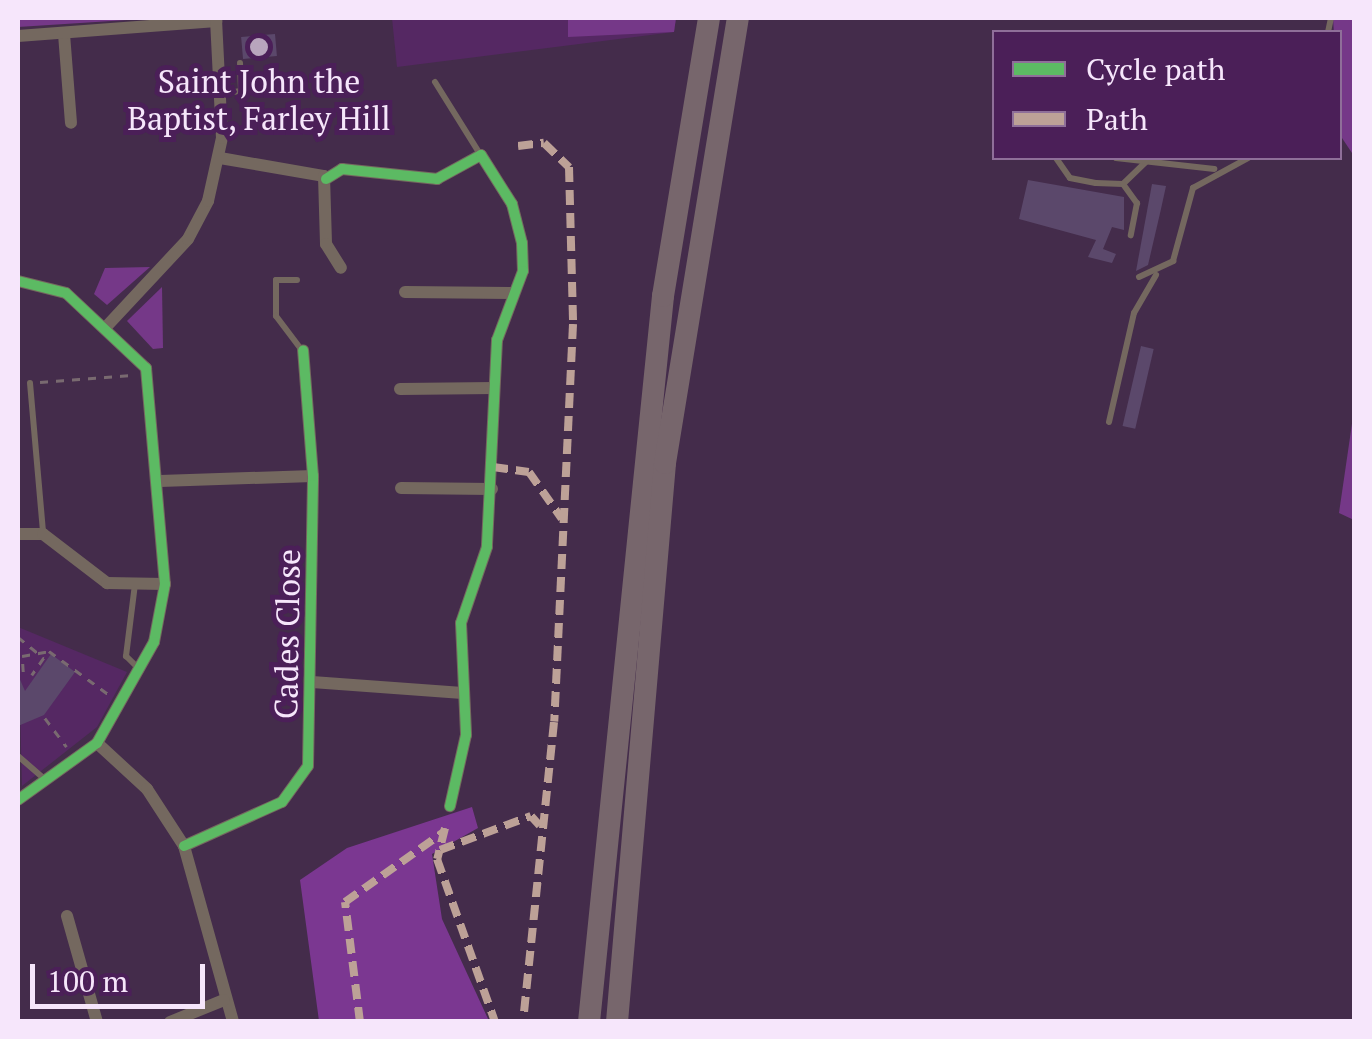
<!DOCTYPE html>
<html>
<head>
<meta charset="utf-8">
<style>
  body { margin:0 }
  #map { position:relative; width:1372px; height:1039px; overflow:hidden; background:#442c4b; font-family:"PT Serif",serif }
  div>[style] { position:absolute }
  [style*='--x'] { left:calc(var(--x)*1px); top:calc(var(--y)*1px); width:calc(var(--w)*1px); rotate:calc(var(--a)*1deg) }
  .built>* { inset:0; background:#552863 }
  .green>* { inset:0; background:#753888 }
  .forest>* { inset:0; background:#7b3791 }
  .building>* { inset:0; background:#5b486b; transform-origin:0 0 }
  .path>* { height:2.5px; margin-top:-1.25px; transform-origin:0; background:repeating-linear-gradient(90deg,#796a70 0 8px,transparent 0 16px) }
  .service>* { height:6px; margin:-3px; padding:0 3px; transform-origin:3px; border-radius:3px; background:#74685f }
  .minor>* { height:12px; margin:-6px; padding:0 6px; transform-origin:6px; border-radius:6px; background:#74685f }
  .motorway>* { height:22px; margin:-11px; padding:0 11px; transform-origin:11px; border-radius:11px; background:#77666c }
  .quiet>* { height:8px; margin-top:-4px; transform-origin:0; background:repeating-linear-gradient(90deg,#bda197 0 15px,transparent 0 23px) }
  .cycleway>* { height:10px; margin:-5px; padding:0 5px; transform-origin:5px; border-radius:5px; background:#5cba63 }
  .dots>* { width:28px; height:28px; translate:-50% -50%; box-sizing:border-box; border:5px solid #4b1f58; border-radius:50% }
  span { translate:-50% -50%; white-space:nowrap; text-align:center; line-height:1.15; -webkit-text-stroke:10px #4b1f58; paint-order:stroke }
  .poi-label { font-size:32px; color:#f6e6fb }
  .street-label { font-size:32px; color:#f6e6fb }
  .frame { position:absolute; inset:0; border:20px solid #f6e6fb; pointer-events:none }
  .legend { position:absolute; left:992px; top:30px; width:350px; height:130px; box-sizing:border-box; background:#4b1f58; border:2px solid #8f6f99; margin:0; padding:12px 18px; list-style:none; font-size:30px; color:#f6e6fb }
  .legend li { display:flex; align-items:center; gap:20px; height:50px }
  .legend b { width:50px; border:2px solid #8f6f99 }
  .scale { position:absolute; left:30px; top:964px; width:175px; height:45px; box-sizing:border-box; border:5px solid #f6e6fb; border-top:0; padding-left:12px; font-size:30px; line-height:35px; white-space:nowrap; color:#f6e6fb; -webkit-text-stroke:8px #4b1f58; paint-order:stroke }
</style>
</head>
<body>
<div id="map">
  <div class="built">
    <i style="clip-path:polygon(392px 18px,676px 18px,674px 32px,397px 67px)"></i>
    <i style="clip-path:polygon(18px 627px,127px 672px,97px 727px,22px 786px)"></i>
  </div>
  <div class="green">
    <i style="clip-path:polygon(18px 18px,158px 18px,18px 27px)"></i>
    <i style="clip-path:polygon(568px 18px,676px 18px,674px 32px,568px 37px)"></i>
    <i style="clip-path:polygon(1333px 18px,1354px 18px,1354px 156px,1340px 135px)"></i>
    <i style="clip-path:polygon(150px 267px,107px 305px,94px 294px,105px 268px)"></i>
    <i style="clip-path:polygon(162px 287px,163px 348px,153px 349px,127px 321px)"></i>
    <i style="clip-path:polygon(1354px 410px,1354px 520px,1339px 513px)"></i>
  </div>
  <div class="forest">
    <i style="clip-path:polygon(472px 807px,478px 828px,432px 854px,442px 919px,489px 1021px,319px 1021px,300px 880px,347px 848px)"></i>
  </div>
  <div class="building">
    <i style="left:275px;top:34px;width:22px;height:34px;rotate:85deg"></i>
    <i style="clip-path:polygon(1028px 180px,1124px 197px,1124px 230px,1112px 227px,1103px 249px,1116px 254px,1112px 263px,1088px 257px,1096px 240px,1019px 219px)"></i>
    <i style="clip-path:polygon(1152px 184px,1166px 186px,1161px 209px,1148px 265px,1136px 271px)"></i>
    <i style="left:1141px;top:346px;width:13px;height:82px;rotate:13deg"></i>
    <i style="clip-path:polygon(51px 654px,75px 672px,44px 715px,18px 726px,18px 675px,25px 691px)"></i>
  </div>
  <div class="path">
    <i style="--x:40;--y:382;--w:92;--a:-4.4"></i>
    <i style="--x:18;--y:637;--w:33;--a:39"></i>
    <i style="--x:44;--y:658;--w:21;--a:125"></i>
    <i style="--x:23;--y:672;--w:16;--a:-94"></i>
    <i style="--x:22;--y:656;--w:27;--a:-10"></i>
    <i style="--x:49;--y:651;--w:77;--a:36"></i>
    <i style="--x:45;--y:718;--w:36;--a:53"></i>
  </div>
  <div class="service">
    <i style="--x:1328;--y:32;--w:14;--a:-78"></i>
    <i style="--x:435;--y:82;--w:85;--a:58"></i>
    <i style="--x:221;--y:94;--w:20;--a:-9"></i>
    <i style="--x:241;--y:91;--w:28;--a:-92"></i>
    <i style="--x:1056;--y:158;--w:24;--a:55"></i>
    <i style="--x:1070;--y:178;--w:26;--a:11"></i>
    <i style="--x:1096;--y:183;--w:27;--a:2"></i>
    <i style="--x:1123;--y:184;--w:32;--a:-44"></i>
    <i style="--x:1116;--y:158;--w:99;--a:6.4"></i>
    <i style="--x:1123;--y:184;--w:24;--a:54"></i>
    <i style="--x:1137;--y:203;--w:33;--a:101"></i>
    <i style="--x:1139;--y:277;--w:38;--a:-25"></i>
    <i style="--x:1173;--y:261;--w:76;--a:-74.7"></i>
    <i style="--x:1193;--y:188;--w:63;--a:-28.6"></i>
    <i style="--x:297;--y:280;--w:21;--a:180"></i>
    <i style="--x:276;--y:280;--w:36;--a:90"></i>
    <i style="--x:276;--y:316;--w:41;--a:52.9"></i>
    <i style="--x:30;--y:383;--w:150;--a:85"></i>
    <i style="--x:1109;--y:422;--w:112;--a:-77.1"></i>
    <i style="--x:1134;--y:313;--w:44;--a:-59.9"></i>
    <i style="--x:135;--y:584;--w:73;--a:97.1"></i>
    <i style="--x:126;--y:656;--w:18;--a:45"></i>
    <i style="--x:18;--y:756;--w:37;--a:41"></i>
  </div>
  <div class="minor">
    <i style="--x:64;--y:34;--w:89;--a:85.5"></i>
    <i style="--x:18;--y:36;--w:199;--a:-4.3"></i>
    <i style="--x:220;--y:158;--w:106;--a:9.8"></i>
    <i style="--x:324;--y:176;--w:68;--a:88.3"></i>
    <i style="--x:326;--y:244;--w:28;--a:58"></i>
    <i style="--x:326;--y:179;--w:19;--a:-32"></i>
    <i style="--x:342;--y:169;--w:96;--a:6"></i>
    <i style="--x:437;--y:179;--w:50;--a:-28.6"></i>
    <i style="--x:481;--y:155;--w:58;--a:57.7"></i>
    <i style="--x:512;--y:204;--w:40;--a:75.6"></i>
    <i style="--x:522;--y:243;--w:28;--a:88"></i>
    <i style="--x:523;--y:271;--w:74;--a:110.6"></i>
    <i style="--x:497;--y:340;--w:207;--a:92.8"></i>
    <i style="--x:487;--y:547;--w:80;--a:108.9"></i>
    <i style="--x:461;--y:623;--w:112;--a:87.4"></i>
    <i style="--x:466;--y:735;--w:73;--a:102.7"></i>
    <i style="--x:18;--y:281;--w:49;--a:14"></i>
    <i style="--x:66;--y:293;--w:110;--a:43.2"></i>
    <i style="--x:146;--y:368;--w:217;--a:85"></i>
    <i style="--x:165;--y:584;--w:59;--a:100.7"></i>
    <i style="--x:154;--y:642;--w:116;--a:119.4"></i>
    <i style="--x:97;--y:743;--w:97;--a:144.2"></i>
    <i style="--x:405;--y:292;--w:109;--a:0.5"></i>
    <i style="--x:106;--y:327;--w:120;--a:-47"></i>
    <i style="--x:188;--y:239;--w:43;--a:-62.2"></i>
    <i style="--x:208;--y:201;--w:65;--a:-77.5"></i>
    <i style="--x:222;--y:138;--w:120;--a:-92.9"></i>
    <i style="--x:400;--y:389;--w:94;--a:-0.6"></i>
    <i style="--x:160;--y:481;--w:153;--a:-1.9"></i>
    <i style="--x:401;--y:488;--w:91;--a:0.6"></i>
    <i style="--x:18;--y:534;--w:25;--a:0"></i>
    <i style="--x:43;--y:534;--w:81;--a:37.4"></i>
    <i style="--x:107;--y:583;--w:58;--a:1"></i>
    <i style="--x:312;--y:682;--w:151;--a:4.2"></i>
    <i style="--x:97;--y:743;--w:68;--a:42.6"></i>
    <i style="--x:147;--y:789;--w:68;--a:57"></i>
    <i style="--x:184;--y:846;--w:183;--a:74.4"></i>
    <i style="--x:184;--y:846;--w:107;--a:-24.2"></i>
    <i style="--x:282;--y:802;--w:44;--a:-54.2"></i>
    <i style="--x:308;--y:766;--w:290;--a:-89"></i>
    <i style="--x:313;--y:476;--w:126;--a:-94.5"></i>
    <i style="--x:67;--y:916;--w:110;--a:74.2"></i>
    <i style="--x:170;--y:1022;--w:58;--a:-22.2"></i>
  </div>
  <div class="motorway">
    <i style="--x:589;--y:1022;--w:730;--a:-84.18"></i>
    <i style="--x:663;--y:296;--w:282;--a:-80.6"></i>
    <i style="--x:617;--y:1022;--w:561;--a:-85.09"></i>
    <i style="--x:665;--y:463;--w:451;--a:-80.7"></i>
  </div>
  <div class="quiet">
    <i style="--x:518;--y:146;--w:26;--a:-7"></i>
    <i style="--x:544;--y:143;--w:35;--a:44"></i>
    <i style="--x:569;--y:167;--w:157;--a:88.5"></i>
    <i style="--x:573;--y:324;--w:398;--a:92.7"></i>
    <i style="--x:554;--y:722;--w:302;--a:95.9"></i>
    <i style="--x:493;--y:467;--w:36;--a:8"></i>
    <i style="--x:529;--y:472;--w:57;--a:54.9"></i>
    <i style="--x:445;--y:828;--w:32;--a:104"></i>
    <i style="--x:437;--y:859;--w:173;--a:70.4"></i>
    <i style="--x:440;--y:850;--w:97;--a:-20.5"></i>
    <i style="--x:531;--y:816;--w:13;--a:48"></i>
    <i style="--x:360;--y:1022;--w:121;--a:-97.1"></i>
    <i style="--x:345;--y:902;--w:121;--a:-35.3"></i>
  </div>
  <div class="cycleway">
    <i style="--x:326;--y:179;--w:19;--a:-32"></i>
    <i style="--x:342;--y:169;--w:96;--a:6"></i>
    <i style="--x:437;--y:179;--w:50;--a:-28.6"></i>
    <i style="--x:481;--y:155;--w:58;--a:57.7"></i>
    <i style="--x:512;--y:204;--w:40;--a:75.6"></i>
    <i style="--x:522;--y:243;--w:28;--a:88"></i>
    <i style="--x:523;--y:271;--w:74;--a:110.6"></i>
    <i style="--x:497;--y:340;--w:207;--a:92.8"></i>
    <i style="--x:487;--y:547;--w:80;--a:108.9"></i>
    <i style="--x:461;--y:623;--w:112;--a:87.4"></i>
    <i style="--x:466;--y:735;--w:73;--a:102.7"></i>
    <i style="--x:18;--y:281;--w:49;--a:14"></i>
    <i style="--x:66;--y:293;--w:110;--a:43.2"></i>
    <i style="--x:146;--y:368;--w:217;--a:85"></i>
    <i style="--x:165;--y:584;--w:59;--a:100.7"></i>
    <i style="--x:154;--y:642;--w:116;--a:119.4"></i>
    <i style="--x:97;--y:743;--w:97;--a:144.2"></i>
    <i style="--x:184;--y:846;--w:107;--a:-24.2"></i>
    <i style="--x:282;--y:802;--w:44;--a:-54.2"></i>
    <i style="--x:308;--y:766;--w:290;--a:-89"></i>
    <i style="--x:313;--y:476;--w:126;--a:-94.5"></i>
  </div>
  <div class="dots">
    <i style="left:259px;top:47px;background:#b8a5bd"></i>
  </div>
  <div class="poi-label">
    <span style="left:259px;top:100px">Saint John the<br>Baptist, Farley Hill</span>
  </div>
  <div class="street-label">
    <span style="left:287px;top:634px;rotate:-89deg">Cades Close</span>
  </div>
  <div class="frame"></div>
  <ul class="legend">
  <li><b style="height:12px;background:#5cba63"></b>Cycle path</li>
  <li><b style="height:12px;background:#bda197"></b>Path</li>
  </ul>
  <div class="scale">100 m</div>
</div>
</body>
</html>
